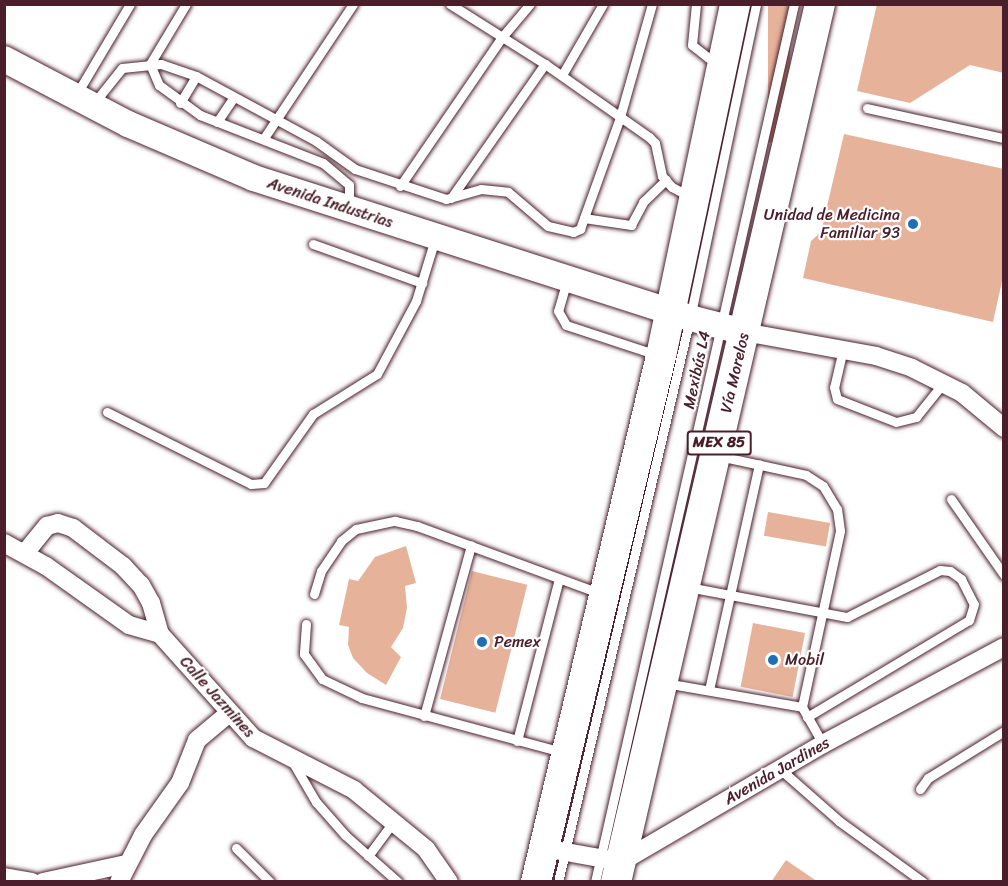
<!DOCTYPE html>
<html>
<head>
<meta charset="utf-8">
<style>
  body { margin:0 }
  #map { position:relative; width:1008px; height:886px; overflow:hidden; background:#fff; font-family:Sriracha,sans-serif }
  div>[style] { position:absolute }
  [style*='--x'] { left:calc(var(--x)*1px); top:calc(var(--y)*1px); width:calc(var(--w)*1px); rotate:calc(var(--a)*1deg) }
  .building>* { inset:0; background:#e7b29a; transform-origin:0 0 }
  .roads { filter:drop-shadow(0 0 2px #4a1f2b) drop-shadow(0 0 2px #4a1f2b) }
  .lane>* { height:9px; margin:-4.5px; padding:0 4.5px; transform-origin:4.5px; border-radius:4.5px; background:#fff }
  .street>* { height:18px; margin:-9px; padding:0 9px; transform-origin:9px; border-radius:9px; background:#fff }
  .secondary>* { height:26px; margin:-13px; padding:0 13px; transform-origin:13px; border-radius:13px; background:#fff }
  .primary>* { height:30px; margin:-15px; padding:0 15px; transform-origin:15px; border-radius:15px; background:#fff }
  .dots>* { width:16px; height:16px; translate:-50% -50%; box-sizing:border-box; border:3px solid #fff; border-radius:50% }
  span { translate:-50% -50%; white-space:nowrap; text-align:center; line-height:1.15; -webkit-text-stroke:4.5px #fff; paint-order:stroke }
  .shield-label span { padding:2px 4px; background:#fff; border:2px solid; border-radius:4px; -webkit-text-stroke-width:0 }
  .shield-label { font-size:15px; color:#4a1f2b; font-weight:700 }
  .street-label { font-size:16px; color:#4a1f2b }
  .poi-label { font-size:16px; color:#4a1f2b }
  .right { translate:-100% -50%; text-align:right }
  .left { translate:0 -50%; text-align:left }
  .frame { position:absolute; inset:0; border:6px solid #4a1f2b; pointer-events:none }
</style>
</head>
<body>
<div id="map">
  <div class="building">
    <i style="left:768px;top:4px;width:22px;height:138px"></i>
    <i style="clip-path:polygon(877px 4px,1004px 4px,1004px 73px,970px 65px,910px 103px,857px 91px)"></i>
    <i style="clip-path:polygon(844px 134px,1004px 169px,1004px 272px,993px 322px,803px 278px,811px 241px,821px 232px)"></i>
    <i style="left:768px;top:512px;width:63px;height:24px;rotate:10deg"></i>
    <i style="clip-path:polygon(406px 546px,416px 583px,405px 586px,407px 608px,403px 628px,391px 647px,401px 657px,386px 685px,367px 673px,353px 658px,348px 645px,349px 627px,339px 625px,349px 579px,358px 581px,375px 557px)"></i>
    <i style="left:472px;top:571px;width:57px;height:132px;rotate:14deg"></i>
    <i style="left:753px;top:623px;width:53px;height:65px;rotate:11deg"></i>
    <i style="clip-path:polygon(786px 860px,818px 882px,771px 882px)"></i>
  </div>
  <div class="roads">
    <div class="lane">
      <i style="--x:186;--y:4;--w:70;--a:121"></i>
      <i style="--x:150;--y:64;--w:23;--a:67"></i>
      <i style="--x:159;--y:85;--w:51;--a:36.2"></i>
      <i style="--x:200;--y:115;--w:132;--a:21.3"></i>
      <i style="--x:323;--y:163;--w:34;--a:40"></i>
      <i style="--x:349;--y:185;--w:22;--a:90"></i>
      <i style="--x:450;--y:4;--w:112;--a:32.3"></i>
      <i style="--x:545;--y:64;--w:127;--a:35.1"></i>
      <i style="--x:649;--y:137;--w:8;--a:45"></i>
      <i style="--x:655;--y:143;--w:34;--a:78"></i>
      <i style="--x:662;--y:176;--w:15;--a:48"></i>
      <i style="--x:672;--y:187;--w:19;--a:28"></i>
      <i style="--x:696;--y:4;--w:41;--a:95.6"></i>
      <i style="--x:692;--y:45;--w:31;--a:38"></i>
      <i style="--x:562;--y:75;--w:82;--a:-60"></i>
      <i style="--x:76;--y:95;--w:106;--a:-59.3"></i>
      <i style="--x:94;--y:103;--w:45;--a:-51.3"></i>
      <i style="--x:122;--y:68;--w:39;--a:-6"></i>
      <i style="--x:161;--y:64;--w:37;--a:19"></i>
      <i style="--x:196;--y:76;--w:136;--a:28.4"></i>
      <i style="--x:316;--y:141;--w:48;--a:35.7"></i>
      <i style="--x:355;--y:169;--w:96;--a:18.2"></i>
      <i style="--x:446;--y:199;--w:36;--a:-16"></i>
      <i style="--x:481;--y:189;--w:27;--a:6"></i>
      <i style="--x:508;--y:192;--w:52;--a:40.4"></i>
      <i style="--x:548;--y:226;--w:26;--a:13"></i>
      <i style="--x:573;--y:232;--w:8;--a:-23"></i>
      <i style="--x:580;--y:229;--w:119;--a:-70.3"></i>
      <i style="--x:620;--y:117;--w:117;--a:-74.2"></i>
      <i style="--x:180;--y:103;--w:31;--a:-59"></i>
      <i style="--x:867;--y:108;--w:140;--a:12.4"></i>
      <i style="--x:217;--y:122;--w:29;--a:-56"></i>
      <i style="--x:264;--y:138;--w:161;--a:-56.4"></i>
      <i style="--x:400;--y:186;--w:181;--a:-55.6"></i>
      <i style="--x:502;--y:37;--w:43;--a:-49.7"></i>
      <i style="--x:451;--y:198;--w:164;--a:-55"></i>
      <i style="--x:584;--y:218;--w:48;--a:8.5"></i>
      <i style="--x:631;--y:225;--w:26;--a:-62"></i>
      <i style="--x:643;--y:202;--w:32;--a:-44"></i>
      <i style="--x:313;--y:244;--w:116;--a:19.7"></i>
      <i style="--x:567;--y:280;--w:32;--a:106"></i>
      <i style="--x:558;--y:311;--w:16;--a:60"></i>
      <i style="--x:566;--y:325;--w:96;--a:18.2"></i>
      <i style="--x:843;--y:349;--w:39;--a:103"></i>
      <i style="--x:834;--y:387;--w:12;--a:76"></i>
      <i style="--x:837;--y:399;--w:63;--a:21.3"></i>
      <i style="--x:896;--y:422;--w:21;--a:-14"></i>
      <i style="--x:916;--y:417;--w:45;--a:-51.3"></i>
      <i style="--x:107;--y:412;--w:161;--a:26.6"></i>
      <i style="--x:251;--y:484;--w:13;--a:-4"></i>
      <i style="--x:264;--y:483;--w:85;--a:-54.6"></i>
      <i style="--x:313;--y:414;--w:75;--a:-32"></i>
      <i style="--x:377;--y:374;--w:83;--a:-61.9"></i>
      <i style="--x:416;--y:301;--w:65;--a:-73"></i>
      <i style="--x:719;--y:456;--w:89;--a:12.3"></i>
      <i style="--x:806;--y:475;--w:20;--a:33"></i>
      <i style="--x:823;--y:486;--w:27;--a:59"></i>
      <i style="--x:837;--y:509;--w:22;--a:82"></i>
      <i style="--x:840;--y:531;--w:180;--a:102.2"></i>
      <i style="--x:802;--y:707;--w:43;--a:60.4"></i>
      <i style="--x:951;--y:499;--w:93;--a:55.1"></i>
      <i style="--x:688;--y:587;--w:162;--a:10.7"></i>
      <i style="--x:847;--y:617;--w:104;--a:-26.8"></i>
      <i style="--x:940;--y:570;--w:10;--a:6"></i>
      <i style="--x:950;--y:571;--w:14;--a:36"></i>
      <i style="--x:961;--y:579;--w:28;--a:63"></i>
      <i style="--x:974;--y:604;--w:17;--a:107"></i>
      <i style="--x:969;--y:620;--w:189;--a:149.1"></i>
      <i style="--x:314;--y:594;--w:24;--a:-73"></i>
      <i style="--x:321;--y:571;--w:36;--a:-56"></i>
      <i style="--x:341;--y:541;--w:19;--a:-39"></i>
      <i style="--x:356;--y:529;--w:40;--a:-12"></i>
      <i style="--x:395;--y:521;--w:23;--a:13"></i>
      <i style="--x:417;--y:526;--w:194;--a:20.2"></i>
      <i style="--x:306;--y:624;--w:30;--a:94"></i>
      <i style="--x:304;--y:654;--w:31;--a:54"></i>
      <i style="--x:322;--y:679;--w:44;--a:25.4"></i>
      <i style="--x:362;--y:698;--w:207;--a:15.1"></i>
      <i style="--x:665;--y:683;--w:139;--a:9.9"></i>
      <i style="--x:709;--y:690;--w:231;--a:-77.5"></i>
      <i style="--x:424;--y:716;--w:177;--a:-74.6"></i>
      <i style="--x:517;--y:741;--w:167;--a:-75.5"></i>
      <i style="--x:292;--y:761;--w:48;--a:59.7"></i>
      <i style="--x:316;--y:802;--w:44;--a:48.7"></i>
      <i style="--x:345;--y:835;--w:71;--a:41.6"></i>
      <i style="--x:780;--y:769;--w:79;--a:41.4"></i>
      <i style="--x:839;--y:821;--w:104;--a:36"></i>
      <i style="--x:920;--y:789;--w:14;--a:-54"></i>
      <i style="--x:928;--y:778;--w:89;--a:-31.7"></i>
      <i style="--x:236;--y:848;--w:48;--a:45"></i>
      <i style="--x:368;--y:856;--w:44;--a:-53.4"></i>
      <i style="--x:558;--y:882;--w:579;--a:-76.83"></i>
      <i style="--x:690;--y:318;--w:321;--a:-78.1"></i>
      <i style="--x:595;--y:882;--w:900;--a:-77.23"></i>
    </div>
    <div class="street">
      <i style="--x:744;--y:332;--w:134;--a:10.3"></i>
      <i style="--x:876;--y:356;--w:38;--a:18"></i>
      <i style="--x:912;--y:368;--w:56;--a:26.6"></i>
      <i style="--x:962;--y:393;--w:55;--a:39.8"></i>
      <i style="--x:4;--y:543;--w:48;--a:28.7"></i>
      <i style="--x:46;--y:566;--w:102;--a:35.4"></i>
      <i style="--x:129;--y:625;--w:32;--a:16"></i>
      <i style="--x:160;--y:634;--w:140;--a:48.2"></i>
      <i style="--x:253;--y:738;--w:114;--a:27.2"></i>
      <i style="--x:354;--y:790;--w:93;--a:39.3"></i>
      <i style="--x:426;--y:849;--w:40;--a:55.1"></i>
      <i style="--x:25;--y:553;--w:35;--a:-51"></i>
      <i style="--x:47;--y:526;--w:11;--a:-15"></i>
      <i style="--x:58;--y:523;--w:16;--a:18"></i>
      <i style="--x:73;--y:528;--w:63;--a:37.2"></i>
      <i style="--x:123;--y:566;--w:26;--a:47"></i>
      <i style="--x:141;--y:585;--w:21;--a:61"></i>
      <i style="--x:151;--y:603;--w:32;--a:74"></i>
      <i style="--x:544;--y:848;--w:78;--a:10.3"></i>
      <i style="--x:621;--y:862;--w:234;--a:-30.3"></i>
      <i style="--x:823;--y:744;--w:205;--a:-28.2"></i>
      <i style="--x:4;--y:877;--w:28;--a:10"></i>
      <i style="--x:43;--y:882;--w:85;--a:-12.2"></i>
      <i style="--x:119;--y:882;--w:53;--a:-62.9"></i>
      <i style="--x:143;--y:835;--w:64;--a:-54.6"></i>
      <i style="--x:180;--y:783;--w:46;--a:-68.4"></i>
      <i style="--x:197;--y:740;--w:40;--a:-40"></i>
    </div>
    <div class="secondary">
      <i style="--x:4;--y:59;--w:140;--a:27.7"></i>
      <i style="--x:128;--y:124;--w:137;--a:23.2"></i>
      <i style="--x:254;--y:178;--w:458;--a:17.8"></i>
      <i style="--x:690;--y:318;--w:56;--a:14.5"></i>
    </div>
    <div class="primary">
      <i style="--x:536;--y:882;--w:541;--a:-76.63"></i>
      <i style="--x:661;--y:356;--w:360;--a:-78.1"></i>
      <i style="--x:616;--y:882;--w:901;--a:-76.92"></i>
    </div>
  </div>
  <div class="dots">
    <i style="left:913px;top:224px;background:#1f6fb2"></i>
    <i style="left:482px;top:642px;background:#1f6fb2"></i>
    <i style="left:773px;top:660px;background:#1f6fb2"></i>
  </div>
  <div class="shield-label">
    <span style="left:719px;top:443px">MEX 85</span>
  </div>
  <div class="street-label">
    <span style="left:330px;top:203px;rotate:18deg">Avenida Industrias</span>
    <span style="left:697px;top:370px;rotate:-78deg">Mexibús L4</span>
    <span style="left:735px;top:373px;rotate:-77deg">Vía Morelos</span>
    <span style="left:217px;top:697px;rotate:48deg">Calle Jazmines</span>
    <span style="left:777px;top:771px;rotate:-30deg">Avenida Jardines</span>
  </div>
  <div class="poi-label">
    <span class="right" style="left:900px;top:224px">Unidad de Medicina<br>Familiar 93</span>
    <span class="left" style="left:494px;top:642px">Pemex</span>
    <span class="left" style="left:785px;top:660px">Mobil</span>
  </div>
  <div class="frame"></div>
</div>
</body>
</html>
